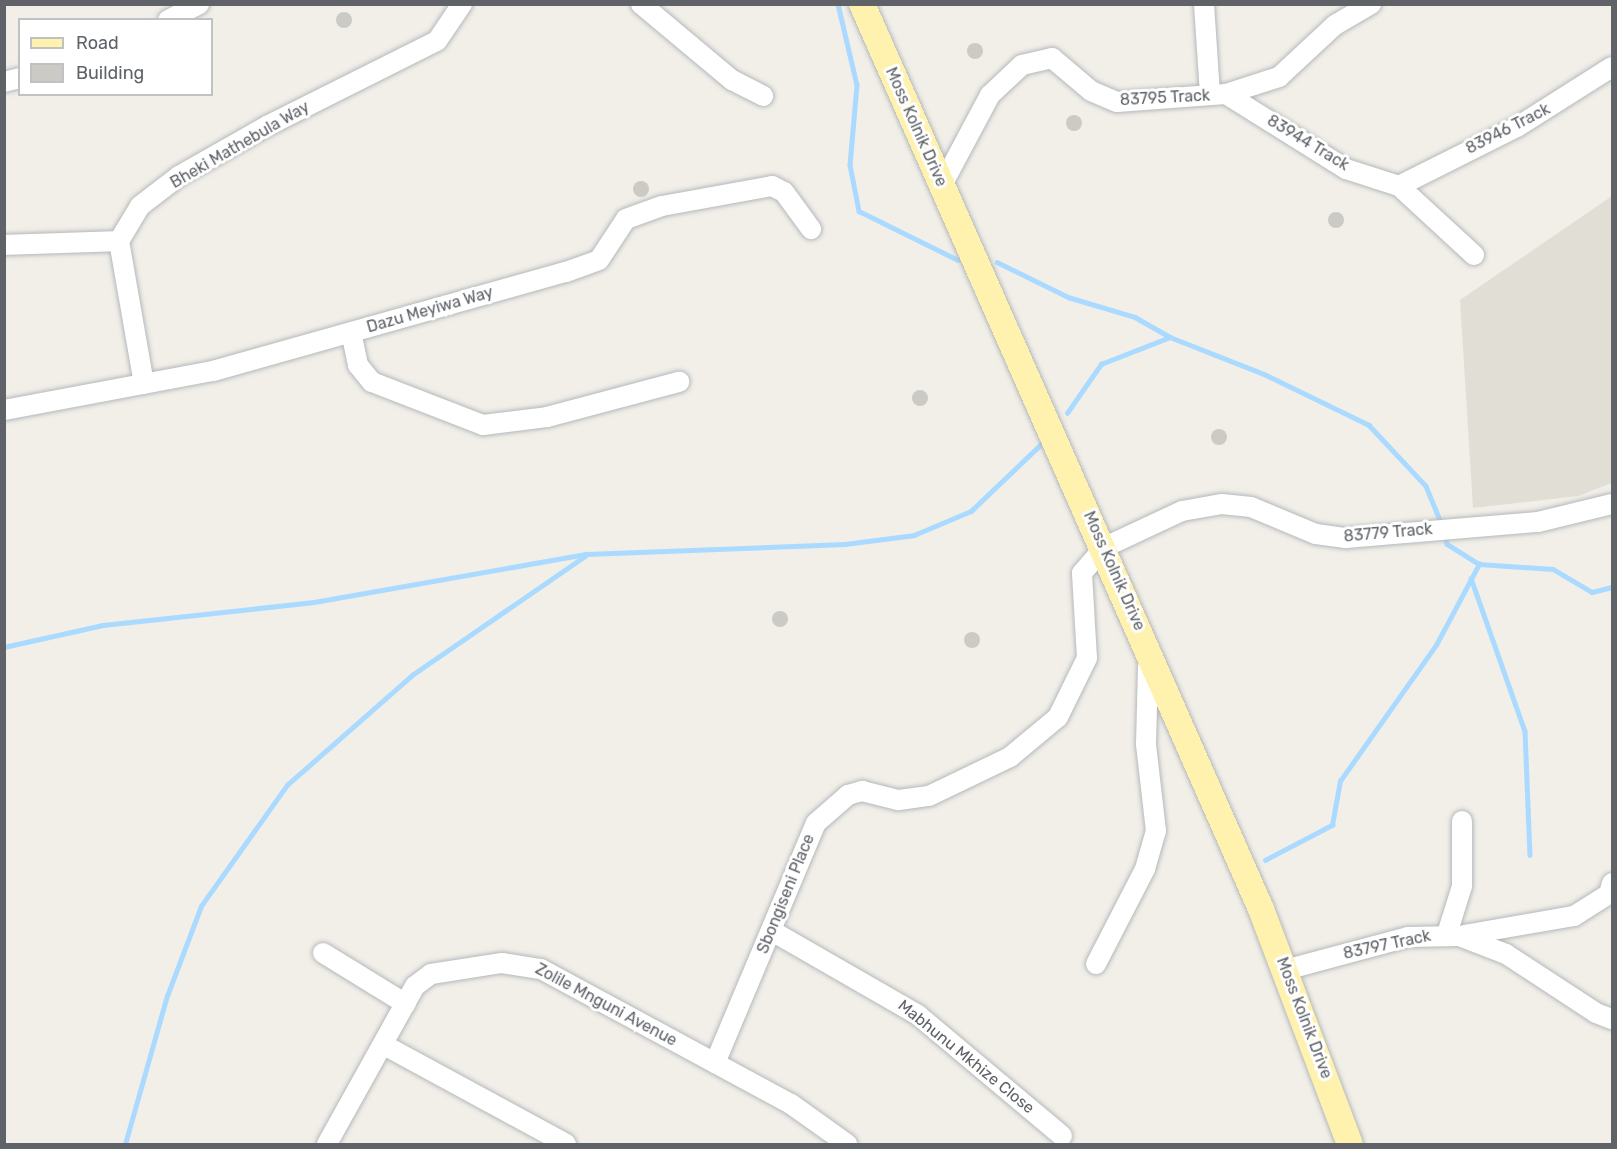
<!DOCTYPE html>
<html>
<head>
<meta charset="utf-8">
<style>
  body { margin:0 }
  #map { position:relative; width:1617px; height:1149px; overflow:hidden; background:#f1efe8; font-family:Rubik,sans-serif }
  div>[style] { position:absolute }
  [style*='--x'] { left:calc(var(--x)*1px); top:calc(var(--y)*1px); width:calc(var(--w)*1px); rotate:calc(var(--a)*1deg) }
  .education>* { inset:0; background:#e1ded6 }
  .stream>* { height:4.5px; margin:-2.25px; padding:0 2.25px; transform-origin:2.25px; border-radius:2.25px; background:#aadaff }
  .building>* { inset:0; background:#cccac5 }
  .round { border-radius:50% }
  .roads { filter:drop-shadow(0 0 2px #b5b8bc) drop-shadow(0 0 2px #b5b8bc) }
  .minor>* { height:20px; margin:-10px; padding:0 10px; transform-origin:10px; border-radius:10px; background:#fff }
  .major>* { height:26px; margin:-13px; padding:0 13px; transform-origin:13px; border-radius:13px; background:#fff2af }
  span { translate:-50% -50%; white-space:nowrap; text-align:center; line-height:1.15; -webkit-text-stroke:6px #fff; paint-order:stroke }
  .street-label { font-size:16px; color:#5f6368 }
  .frame { position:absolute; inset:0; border:6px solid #5f6368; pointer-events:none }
  .legend { position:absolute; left:18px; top:18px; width:195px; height:78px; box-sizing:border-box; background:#fff; border:2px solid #bfc1c3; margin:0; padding:8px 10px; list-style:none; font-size:18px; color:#5f6368 }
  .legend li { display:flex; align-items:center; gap:12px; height:30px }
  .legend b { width:30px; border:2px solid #bfc1c3 }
</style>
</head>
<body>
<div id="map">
  <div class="education">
    <i style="clip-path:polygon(1612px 196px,1612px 483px,1578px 496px,1473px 508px,1460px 300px)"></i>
  </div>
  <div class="stream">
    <i style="--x:838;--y:4;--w:83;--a:76.8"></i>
    <i style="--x:857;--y:85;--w:80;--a:95"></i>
    <i style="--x:850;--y:165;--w:47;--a:78.9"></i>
    <i style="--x:859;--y:211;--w:110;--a:26.3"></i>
    <i style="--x:997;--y:262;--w:79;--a:26.2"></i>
    <i style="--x:1068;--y:297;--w:70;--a:16.6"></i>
    <i style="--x:1135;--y:317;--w:40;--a:29.7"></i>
    <i style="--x:1067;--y:413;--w:60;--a:-55.2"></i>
    <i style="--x:1101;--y:364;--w:74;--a:-21.4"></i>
    <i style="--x:1170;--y:337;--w:101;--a:21.5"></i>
    <i style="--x:1264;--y:374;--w:117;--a:25.9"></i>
    <i style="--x:1369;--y:425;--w:83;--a:46.9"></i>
    <i style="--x:1426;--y:486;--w:42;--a:67.7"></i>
    <i style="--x:1445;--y:536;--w:8;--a:76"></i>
    <i style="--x:1447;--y:544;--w:38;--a:32"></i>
    <i style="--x:1479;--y:564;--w:74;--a:3.9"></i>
    <i style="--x:1553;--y:569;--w:45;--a:30.5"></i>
    <i style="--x:1592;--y:592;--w:21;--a:-14"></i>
    <i style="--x:1471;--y:578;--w:162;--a:70.6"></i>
    <i style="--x:1525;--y:731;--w:124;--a:87.7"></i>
    <i style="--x:4;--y:647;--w:101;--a:-12.5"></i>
    <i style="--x:103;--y:625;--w:212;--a:-6.2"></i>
    <i style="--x:314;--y:602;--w:277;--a:-10"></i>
    <i style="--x:587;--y:554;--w:258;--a:-2.2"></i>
    <i style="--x:845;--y:544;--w:70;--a:-7.4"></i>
    <i style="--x:914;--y:535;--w:62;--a:-22.8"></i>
    <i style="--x:971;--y:511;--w:97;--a:-43.7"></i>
    <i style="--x:1265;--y:860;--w:76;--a:-27.6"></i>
    <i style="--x:1332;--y:825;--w:45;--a:-79.7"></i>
    <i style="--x:1340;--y:781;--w:166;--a:-54.8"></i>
    <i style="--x:1436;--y:645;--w:92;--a:-62"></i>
    <i style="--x:125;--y:1144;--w:154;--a:-74.2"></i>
    <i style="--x:167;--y:996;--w:96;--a:-69.3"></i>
    <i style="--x:201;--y:906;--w:148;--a:-54.6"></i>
    <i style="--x:287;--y:785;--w:167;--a:-41.3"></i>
    <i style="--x:412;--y:675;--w:209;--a:-34.5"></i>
  </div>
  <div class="building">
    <i class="round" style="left:336px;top:12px;width:16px;height:16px"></i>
    <i class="round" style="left:967px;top:43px;width:16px;height:16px"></i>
    <i class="round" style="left:1066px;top:115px;width:16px;height:16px"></i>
    <i class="round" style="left:633px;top:181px;width:16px;height:16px"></i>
    <i class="round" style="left:1328px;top:212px;width:16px;height:16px"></i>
    <i class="round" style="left:912px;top:390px;width:16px;height:16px"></i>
    <i class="round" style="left:1211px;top:429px;width:16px;height:16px"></i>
    <i class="round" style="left:772px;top:611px;width:16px;height:16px"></i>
    <i class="round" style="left:964px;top:632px;width:16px;height:16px"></i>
  </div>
  <div class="roads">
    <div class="minor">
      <i style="--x:641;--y:4;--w:119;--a:39.9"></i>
      <i style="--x:732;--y:80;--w:35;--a:27"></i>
      <i style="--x:1204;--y:4;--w:91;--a:86.2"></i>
      <i style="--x:168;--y:20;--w:35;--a:-27"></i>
      <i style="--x:4;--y:82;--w:16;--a:-14"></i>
      <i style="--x:1226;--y:94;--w:142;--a:32"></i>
      <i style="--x:1346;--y:169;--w:56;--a:17.8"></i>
      <i style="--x:1399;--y:186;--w:102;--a:42.6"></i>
      <i style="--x:942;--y:185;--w:102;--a:-61.9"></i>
      <i style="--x:990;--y:95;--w:44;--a:-43.2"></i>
      <i style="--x:1022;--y:65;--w:31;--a:-13"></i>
      <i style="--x:1052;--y:58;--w:51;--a:40.2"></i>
      <i style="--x:1091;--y:91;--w:28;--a:23"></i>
      <i style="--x:1117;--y:102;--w:109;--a:-4.2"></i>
      <i style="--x:1226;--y:94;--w:56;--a:-17.8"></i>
      <i style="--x:1279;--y:77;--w:76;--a:-42.9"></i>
      <i style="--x:1335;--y:25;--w:42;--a:-30.3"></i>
      <i style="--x:1399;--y:186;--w:132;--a:-26.6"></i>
      <i style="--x:1517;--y:127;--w:112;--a:-32.3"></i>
      <i style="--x:4;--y:245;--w:115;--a:-2"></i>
      <i style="--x:351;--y:332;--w:34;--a:78"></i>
      <i style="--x:358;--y:365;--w:22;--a:51"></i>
      <i style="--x:372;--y:382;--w:119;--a:21.2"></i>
      <i style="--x:483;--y:425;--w:64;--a:-7.1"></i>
      <i style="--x:547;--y:417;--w:137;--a:-14.9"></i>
      <i style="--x:144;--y:384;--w:145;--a:-99.9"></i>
      <i style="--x:119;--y:241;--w:41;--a:-59"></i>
      <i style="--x:140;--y:206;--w:49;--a:-37.6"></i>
      <i style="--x:179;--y:176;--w:101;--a:-29.6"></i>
      <i style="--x:267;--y:126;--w:190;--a:-26.6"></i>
      <i style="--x:437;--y:41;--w:45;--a:-56"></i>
      <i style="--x:4;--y:410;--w:213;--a:-10.6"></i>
      <i style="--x:213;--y:371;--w:367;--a:-15.7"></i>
      <i style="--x:566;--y:272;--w:35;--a:-20"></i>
      <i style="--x:599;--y:260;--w:49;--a:-56.6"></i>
      <i style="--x:626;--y:219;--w:38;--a:-20"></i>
      <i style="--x:662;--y:206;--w:112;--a:-10.3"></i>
      <i style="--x:772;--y:186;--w:13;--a:27"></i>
      <i style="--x:784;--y:192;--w:46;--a:53.9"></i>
      <i style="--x:772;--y:931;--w:168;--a:29.9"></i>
      <i style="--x:918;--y:1015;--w:188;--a:40"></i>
      <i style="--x:1447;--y:934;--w:50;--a:-72.6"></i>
      <i style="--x:1462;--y:886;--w:65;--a:-90"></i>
      <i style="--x:1464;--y:935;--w:112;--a:-9.8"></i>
      <i style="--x:1574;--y:916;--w:41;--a:-32.2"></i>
      <i style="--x:1609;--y:894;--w:11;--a:-75"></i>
      <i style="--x:323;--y:953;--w:97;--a:31.6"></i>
      <i style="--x:1096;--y:964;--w:107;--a:-62.7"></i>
      <i style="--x:1145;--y:869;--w:40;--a:-74"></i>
      <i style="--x:1156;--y:831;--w:88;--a:-96.6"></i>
      <i style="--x:1146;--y:744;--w:78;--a:-88.5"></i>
      <i style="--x:1285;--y:970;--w:127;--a:-15"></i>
      <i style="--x:1408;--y:937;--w:51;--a:-1.1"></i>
      <i style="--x:1459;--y:936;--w:50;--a:21"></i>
      <i style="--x:1506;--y:954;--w:108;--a:33.2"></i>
      <i style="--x:1596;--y:1013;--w:17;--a:21"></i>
      <i style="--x:384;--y:1045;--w:207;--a:28.5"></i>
      <i style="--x:715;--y:1063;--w:260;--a:-67.2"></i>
      <i style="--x:816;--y:823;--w:43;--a:-41.2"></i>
      <i style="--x:848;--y:795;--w:15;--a:-16"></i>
      <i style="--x:862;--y:791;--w:38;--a:14"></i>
      <i style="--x:899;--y:800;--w:30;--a:-8"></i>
      <i style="--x:929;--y:796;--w:90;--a:-25.7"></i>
      <i style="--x:1010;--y:757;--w:62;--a:-39.8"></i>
      <i style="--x:1058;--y:717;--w:66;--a:-63.8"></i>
      <i style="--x:1087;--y:658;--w:85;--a:-93.4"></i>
      <i style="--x:1082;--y:573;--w:35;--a:-49"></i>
      <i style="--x:1105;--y:547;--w:85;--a:-25.1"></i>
      <i style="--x:1182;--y:511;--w:41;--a:-9.9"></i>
      <i style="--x:1222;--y:504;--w:29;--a:6"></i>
      <i style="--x:1251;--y:507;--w:70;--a:22.6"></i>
      <i style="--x:1316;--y:534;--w:30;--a:8"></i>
      <i style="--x:1346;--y:538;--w:193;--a:-4.8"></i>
      <i style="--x:1538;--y:522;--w:76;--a:-13.7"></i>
      <i style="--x:327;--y:1144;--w:181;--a:-60.9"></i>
      <i style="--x:415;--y:986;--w:20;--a:-37"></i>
      <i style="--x:431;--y:974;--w:72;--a:-8.8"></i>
      <i style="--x:502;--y:963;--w:39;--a:9"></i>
      <i style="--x:541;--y:969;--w:284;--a:28.4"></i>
      <i style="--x:791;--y:1104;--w:69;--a:35.5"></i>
    </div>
    <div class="major">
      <i style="--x:862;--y:4;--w:989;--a:66.21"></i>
      <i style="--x:1261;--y:909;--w:251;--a:69.3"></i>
    </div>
  </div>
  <div class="street-label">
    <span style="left:1165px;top:98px;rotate:-3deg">83795 Track</span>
    <span style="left:916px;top:127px;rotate:66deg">Moss Kolnik Drive</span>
    <span style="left:1508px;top:129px;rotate:-27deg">83946 Track</span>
    <span style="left:1308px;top:143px;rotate:31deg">83944 Track</span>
    <span style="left:240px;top:145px;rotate:-30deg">Bheki Mathebula Way</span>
    <span style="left:430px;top:310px;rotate:-16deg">Dazu Meyiwa Way</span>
    <span style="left:1388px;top:533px;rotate:-5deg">83779 Track</span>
    <span style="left:1114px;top:571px;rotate:66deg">Moss Kolnik Drive</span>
    <span style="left:786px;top:894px;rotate:-68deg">Sbongiseni Place</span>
    <span style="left:1387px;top:945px;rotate:-12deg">83797 Track</span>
    <span style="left:606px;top:1005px;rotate:28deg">Zolile Mnguni Avenue</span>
    <span style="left:1304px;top:1018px;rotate:69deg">Moss Kolnik Drive</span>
    <span style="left:966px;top:1057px;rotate:39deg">Mabhunu Mkhize Close</span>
  </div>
  <div class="frame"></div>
  <ul class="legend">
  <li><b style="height:8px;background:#fff2af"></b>Road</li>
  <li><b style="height:16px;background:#cccac5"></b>Building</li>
  </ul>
</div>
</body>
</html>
